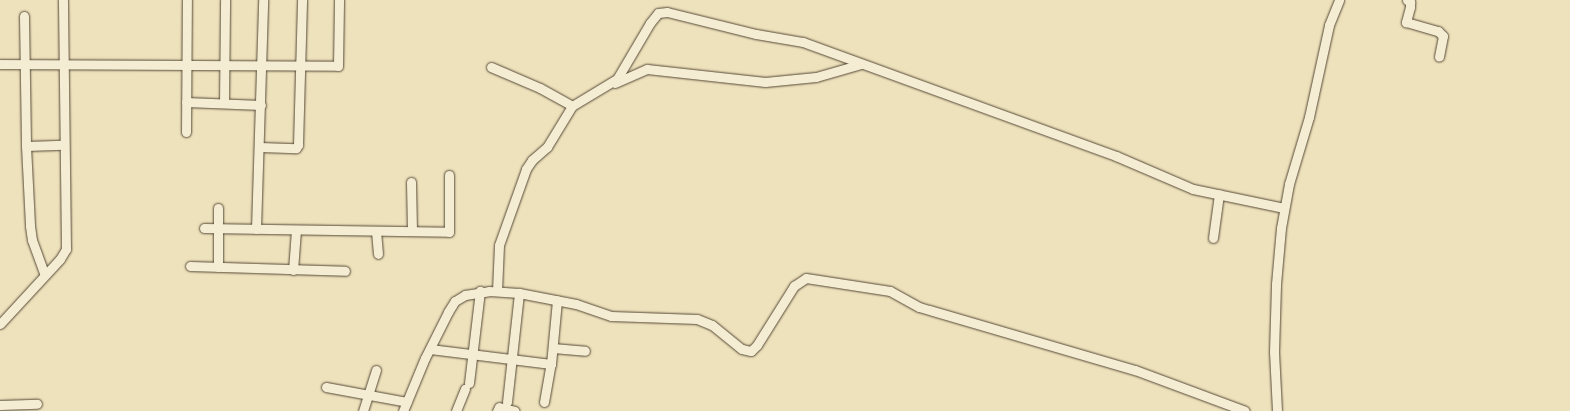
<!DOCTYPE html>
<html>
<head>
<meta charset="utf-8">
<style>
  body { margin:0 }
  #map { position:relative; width:1570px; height:411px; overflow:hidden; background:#eee2bc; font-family:"Libre Bodoni",serif }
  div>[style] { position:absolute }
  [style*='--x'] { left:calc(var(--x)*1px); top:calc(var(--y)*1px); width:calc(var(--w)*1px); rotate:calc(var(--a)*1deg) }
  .roads { filter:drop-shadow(0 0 1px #554836) drop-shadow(0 0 1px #554836) }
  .minor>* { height:9px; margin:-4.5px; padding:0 4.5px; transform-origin:4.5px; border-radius:4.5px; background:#f4ecd3 }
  span { translate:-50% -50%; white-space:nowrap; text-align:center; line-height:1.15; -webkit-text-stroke:4.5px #f4ecd3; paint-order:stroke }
</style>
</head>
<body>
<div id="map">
  <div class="roads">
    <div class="minor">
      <i style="--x:1407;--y:0;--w:4;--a:34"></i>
      <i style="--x:1410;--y:2;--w:5;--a:90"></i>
      <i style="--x:1410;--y:7;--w:16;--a:105"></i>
      <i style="--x:1406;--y:22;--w:33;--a:16"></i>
      <i style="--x:1438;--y:31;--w:7;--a:45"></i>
      <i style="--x:1443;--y:36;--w:21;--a:101"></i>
      <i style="--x:24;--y:16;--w:130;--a:89.1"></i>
      <i style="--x:26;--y:146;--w:37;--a:-2"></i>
      <i style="--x:0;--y:64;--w:338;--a:0.3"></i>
      <i style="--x:338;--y:66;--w:66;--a:-89.1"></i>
      <i style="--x:491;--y:67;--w:53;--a:23.2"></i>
      <i style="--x:540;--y:88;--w:37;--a:29"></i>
      <i style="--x:615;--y:83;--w:35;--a:-24"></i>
      <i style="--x:647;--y:69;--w:119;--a:6.3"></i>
      <i style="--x:765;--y:82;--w:51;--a:-5.6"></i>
      <i style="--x:816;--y:77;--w:47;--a:-16.1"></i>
      <i style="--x:186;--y:102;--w:75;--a:2.3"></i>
      <i style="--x:224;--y:103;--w:103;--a:-89.4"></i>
      <i style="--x:186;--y:132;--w:132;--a:-89.6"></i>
      <i style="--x:26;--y:146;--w:80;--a:87.1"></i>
      <i style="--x:30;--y:226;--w:14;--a:82"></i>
      <i style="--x:32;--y:240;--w:37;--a:70"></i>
      <i style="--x:260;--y:147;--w:36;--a:2"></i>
      <i style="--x:296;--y:148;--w:4;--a:-56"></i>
      <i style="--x:298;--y:145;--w:145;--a:-88.4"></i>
      <i style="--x:411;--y:182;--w:49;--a:88.8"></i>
      <i style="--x:204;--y:228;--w:245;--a:0.9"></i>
      <i style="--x:449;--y:232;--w:57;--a:-90"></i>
      <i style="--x:256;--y:229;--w:229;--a:-88.2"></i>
      <i style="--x:376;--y:231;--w:23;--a:85"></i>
      <i style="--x:1213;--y:238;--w:44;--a:-82.2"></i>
      <i style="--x:190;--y:266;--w:155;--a:1.8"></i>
      <i style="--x:218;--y:267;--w:59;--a:-90"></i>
      <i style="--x:293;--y:270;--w:40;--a:-85.7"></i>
      <i style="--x:497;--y:291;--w:46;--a:-87.5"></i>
      <i style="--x:499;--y:245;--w:81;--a:-70.4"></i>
      <i style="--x:526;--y:169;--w:11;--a:-56"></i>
      <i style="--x:532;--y:160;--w:20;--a:-41"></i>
      <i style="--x:547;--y:147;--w:48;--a:-58.6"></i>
      <i style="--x:572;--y:106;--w:52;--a:-31"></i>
      <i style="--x:617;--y:79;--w:65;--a:-59.5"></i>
      <i style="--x:650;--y:23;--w:13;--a:-51"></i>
      <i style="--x:658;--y:13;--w:9;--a:-6"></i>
      <i style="--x:667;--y:12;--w:92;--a:13.9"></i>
      <i style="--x:756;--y:34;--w:48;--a:9.7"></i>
      <i style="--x:803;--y:42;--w:333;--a:20"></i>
      <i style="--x:1116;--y:156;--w:84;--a:23.2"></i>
      <i style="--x:1193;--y:189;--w:93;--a:11.8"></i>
      <i style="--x:0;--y:324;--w:88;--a:-47.3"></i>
      <i style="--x:60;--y:259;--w:12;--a:-59"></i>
      <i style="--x:66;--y:249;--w:249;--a:-90.7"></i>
      <i style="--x:553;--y:348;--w:32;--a:5"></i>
      <i style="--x:430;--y:349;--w:122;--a:7.1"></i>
      <i style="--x:469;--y:383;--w:93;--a:-83.2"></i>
      <i style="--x:326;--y:387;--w:82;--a:10.5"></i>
      <i style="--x:507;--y:402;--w:110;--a:-83.7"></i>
      <i style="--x:544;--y:402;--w:39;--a:-80"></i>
      <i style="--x:551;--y:364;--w:64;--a:-84.6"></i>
      <i style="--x:0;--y:405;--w:37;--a:-2"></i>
      <i style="--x:363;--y:411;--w:43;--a:-72.4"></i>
      <i style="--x:403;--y:411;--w:57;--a:-67.5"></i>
      <i style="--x:425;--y:358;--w:51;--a:-63.4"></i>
      <i style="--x:448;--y:312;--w:13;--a:-58"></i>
      <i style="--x:455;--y:301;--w:12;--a:-31"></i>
      <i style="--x:465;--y:295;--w:24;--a:-9"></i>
      <i style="--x:489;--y:291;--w:30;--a:4"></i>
      <i style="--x:519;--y:293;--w:58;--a:10.9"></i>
      <i style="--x:576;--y:304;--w:37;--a:19"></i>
      <i style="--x:611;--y:316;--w:86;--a:2"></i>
      <i style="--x:697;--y:319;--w:16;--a:22"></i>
      <i style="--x:712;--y:325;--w:38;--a:39"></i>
      <i style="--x:742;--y:349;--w:9;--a:13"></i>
      <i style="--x:751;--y:351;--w:8;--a:-45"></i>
      <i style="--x:757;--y:345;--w:70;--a:-57.9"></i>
      <i style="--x:794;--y:286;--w:14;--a:-34"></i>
      <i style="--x:806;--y:278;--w:85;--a:8.8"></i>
      <i style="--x:890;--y:291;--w:33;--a:29"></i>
      <i style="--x:919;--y:307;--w:225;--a:16.3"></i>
      <i style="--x:1135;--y:370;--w:117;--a:20.4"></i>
      <i style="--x:456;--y:411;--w:24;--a:-68"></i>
      <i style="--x:497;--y:411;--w:4;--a:-63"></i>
      <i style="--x:499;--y:407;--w:16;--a:14"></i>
      <i style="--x:1277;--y:411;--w:59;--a:-92.9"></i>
      <i style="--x:1274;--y:352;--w:68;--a:-88.3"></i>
      <i style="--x:1276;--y:284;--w:56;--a:-84.9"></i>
      <i style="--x:1281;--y:228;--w:45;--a:-79.7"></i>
      <i style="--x:1289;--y:184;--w:70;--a:-73.4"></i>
      <i style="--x:1309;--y:117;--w:94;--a:-77.7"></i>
      <i style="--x:1329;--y:25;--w:27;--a:-68"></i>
    </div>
  </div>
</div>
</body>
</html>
